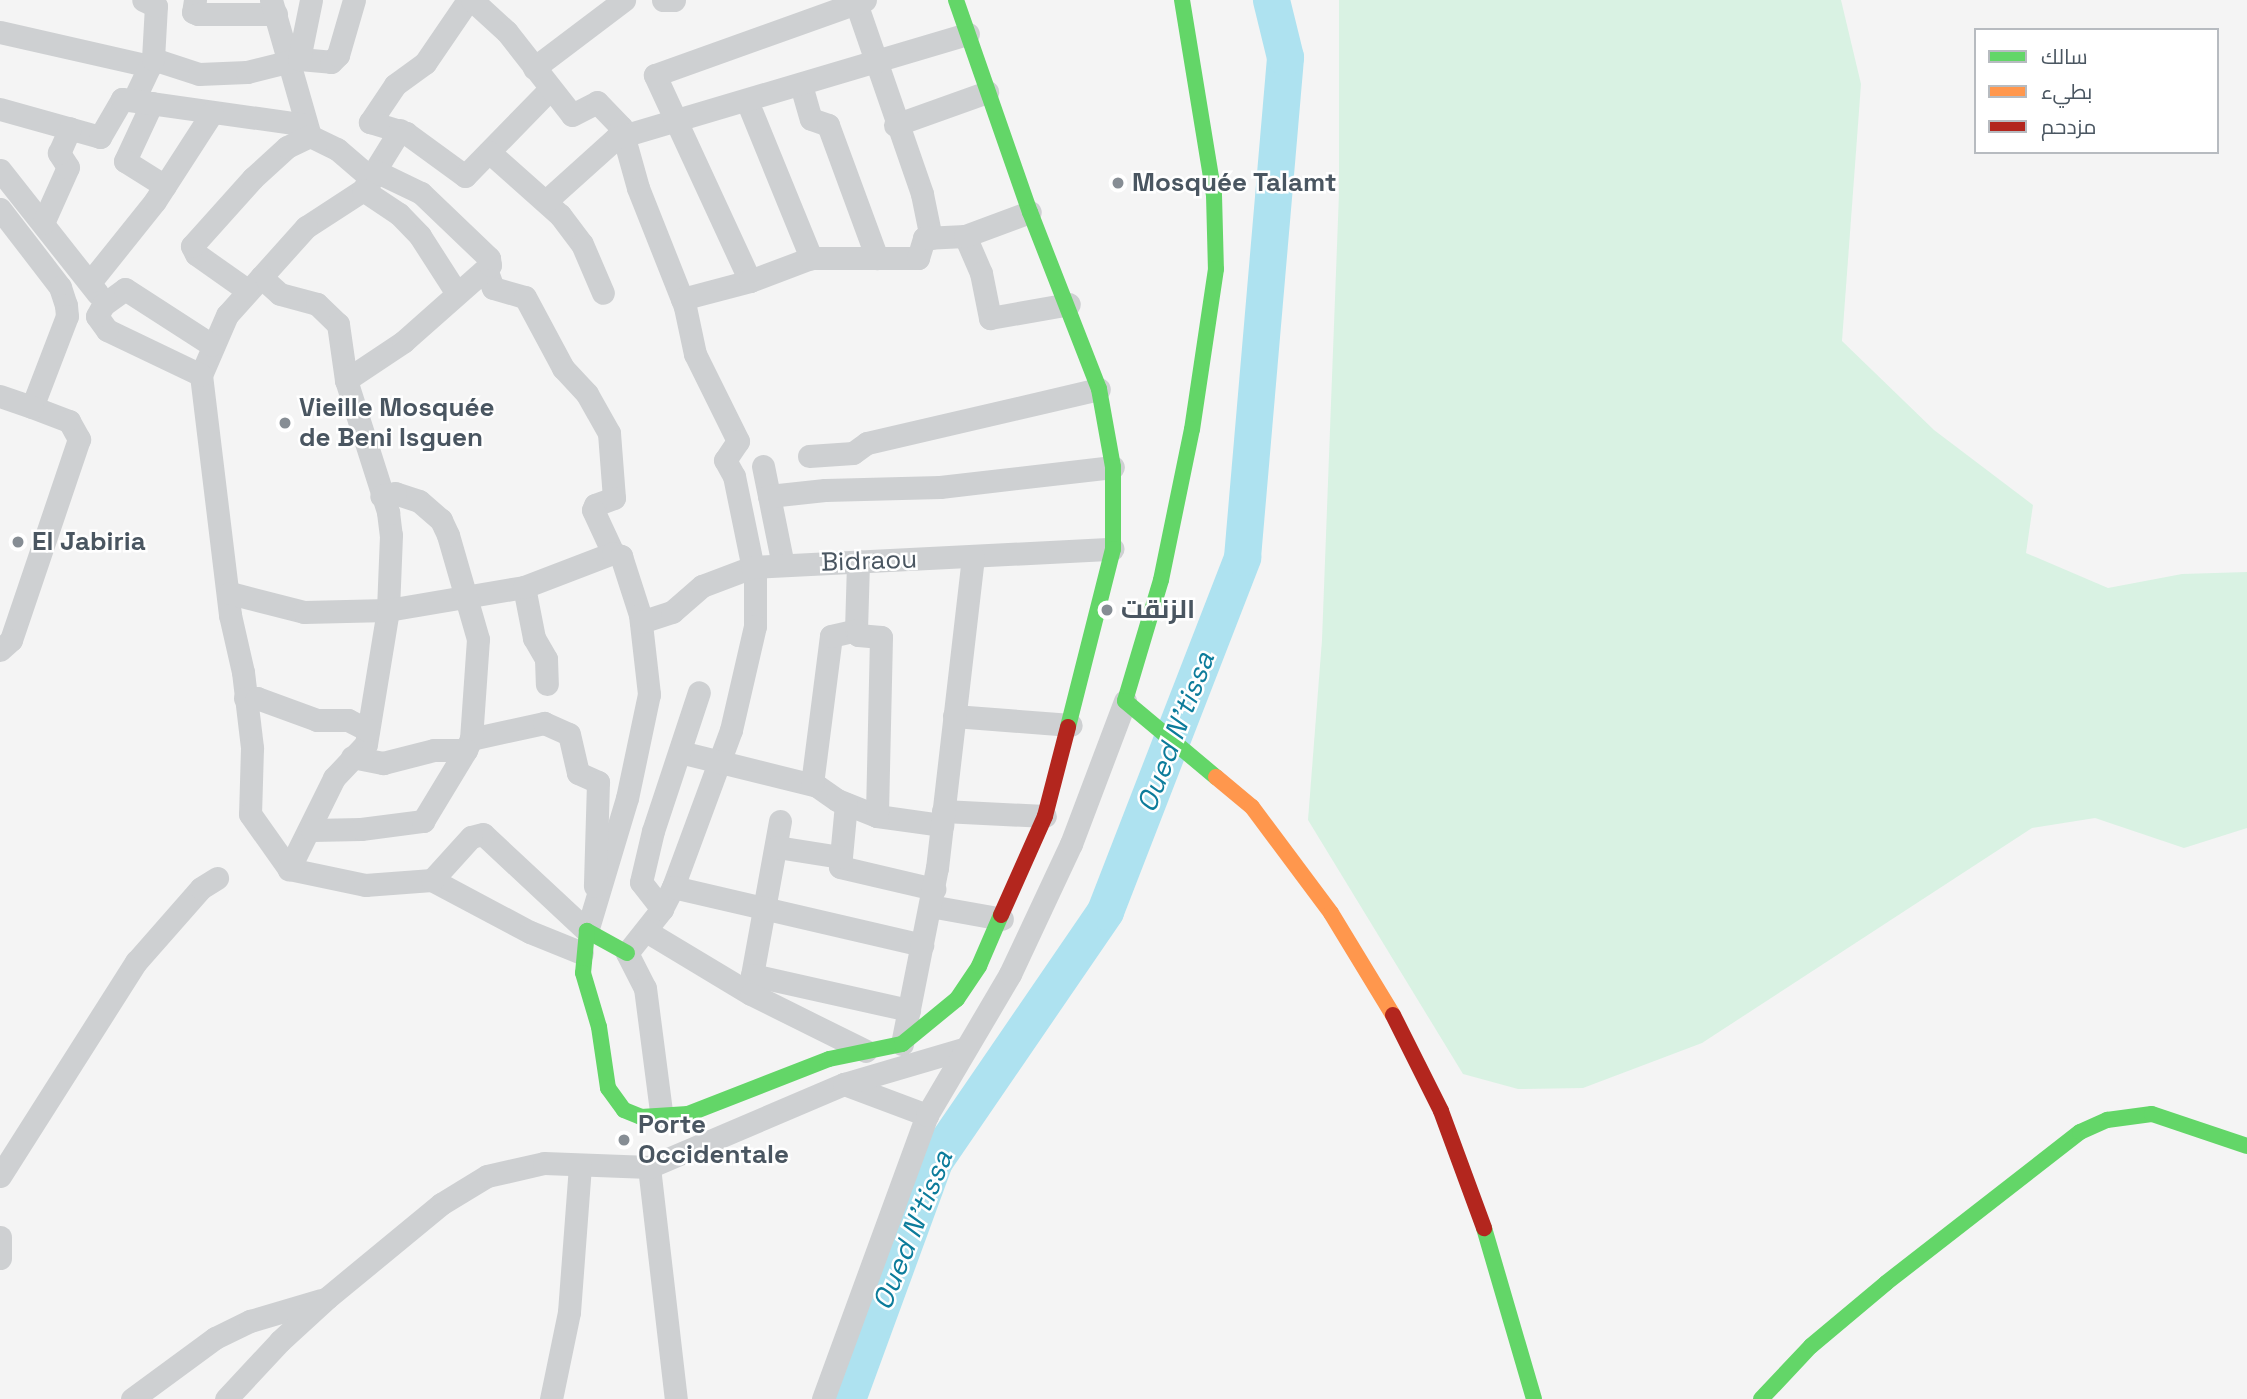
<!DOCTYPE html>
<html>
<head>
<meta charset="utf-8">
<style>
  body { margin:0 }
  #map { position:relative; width:2247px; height:1399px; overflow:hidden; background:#f4f4f4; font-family:"Space Grotesk",Cairo,sans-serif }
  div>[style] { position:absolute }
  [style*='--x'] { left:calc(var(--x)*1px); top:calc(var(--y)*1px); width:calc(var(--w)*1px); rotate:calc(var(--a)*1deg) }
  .green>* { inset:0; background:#d9f2e3 }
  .river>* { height:37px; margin:-18.5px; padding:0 18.5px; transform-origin:18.5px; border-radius:18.5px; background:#aee2f0 }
  .street>* { height:23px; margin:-11.5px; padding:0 11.5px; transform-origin:11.5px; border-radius:11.5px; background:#ced0d2 }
  .fast>* { height:16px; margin:-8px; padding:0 8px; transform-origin:8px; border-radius:8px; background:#63d668 }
  .slow>* { height:16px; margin:-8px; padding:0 8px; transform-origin:8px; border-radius:8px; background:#ff974d }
  .jam>* { height:16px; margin:-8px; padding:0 8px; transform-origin:8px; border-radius:8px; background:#b3261e }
  .dots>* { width:19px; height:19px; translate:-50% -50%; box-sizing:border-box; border:4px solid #fff; border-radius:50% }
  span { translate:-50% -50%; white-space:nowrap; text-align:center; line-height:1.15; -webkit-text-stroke:5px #fff; paint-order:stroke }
  .poi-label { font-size:26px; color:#4a5661; font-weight:700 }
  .left { translate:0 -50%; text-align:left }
  .street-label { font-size:26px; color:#4a5661 }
  .water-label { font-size:28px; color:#0c7c9b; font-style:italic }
  .legend { position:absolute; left:1974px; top:28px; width:245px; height:126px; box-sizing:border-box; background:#fff; border:2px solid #b7bbc0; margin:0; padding:9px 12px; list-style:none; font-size:21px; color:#4a5661 }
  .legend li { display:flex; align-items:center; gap:14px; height:35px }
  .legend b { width:35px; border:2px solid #b7bbc0 }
</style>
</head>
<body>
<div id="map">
  <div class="green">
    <i style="clip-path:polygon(1339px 0,1841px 0,1861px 84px,1842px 341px,1934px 430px,2033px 505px,2026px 553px,2108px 588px,2182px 574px,2247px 572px,2247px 828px,2184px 848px,2095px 818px,2032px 828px,1702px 1043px,1583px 1088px,1518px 1089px,1463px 1074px,1308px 820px,1322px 640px,1339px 193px)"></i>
  </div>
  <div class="river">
    <i style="--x:847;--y:1399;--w:253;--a:-69.9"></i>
    <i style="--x:934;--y:1161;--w:303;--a:-55.6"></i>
    <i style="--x:1105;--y:911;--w:380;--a:-68.8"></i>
    <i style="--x:1242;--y:557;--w:502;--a:-85.08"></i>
    <i style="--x:1285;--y:57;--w:59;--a:-103.8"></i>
  </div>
  <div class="street">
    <i style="--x:195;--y:0;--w:12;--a:99"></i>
    <i style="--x:193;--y:12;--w:5;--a:22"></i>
    <i style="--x:198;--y:14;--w:78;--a:0"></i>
    <i style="--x:271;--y:0;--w:141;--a:74"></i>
    <i style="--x:468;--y:0;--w:76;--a:124.3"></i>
    <i style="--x:425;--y:63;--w:37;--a:144"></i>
    <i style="--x:395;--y:85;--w:45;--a:124"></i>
    <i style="--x:370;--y:122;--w:38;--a:17"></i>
    <i style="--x:406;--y:133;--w:73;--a:36.1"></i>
    <i style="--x:465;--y:176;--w:122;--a:-45.7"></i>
    <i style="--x:472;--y:0;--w:47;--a:42.4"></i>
    <i style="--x:507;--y:32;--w:105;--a:51.9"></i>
    <i style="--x:572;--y:115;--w:28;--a:-27"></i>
    <i style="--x:597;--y:102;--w:35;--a:46"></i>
    <i style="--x:621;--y:127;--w:63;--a:74.4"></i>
    <i style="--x:638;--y:188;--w:128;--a:68.4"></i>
    <i style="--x:685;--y:307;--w:48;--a:78"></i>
    <i style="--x:695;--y:354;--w:97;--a:63.7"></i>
    <i style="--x:738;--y:441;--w:23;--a:124"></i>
    <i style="--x:725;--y:460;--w:18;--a:61"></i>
    <i style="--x:734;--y:476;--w:104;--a:78.4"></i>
    <i style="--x:755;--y:578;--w:48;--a:90"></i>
    <i style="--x:755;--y:626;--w:107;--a:103"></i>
    <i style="--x:731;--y:730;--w:167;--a:110.3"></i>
    <i style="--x:673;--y:887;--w:25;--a:117"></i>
    <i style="--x:662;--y:909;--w:56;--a:128.5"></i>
    <i style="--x:627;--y:953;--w:39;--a:63"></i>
    <i style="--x:645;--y:988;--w:132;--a:82.6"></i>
    <i style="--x:663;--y:0;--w:11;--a:0"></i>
    <i style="--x:856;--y:3;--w:202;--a:70.9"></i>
    <i style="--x:922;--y:194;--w:45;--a:78.4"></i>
    <i style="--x:0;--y:32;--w:154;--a:12.8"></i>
    <i style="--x:153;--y:59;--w:48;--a:18.1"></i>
    <i style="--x:199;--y:74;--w:48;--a:-2.4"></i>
    <i style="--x:247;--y:72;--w:54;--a:-14"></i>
    <i style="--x:299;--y:59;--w:32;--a:5"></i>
    <i style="--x:331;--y:62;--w:10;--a:-45"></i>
    <i style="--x:338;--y:55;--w:57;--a:-73.8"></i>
    <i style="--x:299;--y:59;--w:60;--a:-78.5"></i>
    <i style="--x:534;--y:68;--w:113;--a:-37.1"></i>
    <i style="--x:801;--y:85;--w:35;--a:74"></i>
    <i style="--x:811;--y:119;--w:18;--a:19"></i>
    <i style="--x:828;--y:125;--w:142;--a:69.8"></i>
    <i style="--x:134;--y:99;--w:44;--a:-64.6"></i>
    <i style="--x:153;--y:59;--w:53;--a:-86.8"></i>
    <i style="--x:156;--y:6;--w:14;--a:-155"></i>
    <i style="--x:747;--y:101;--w:170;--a:67.8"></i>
    <i style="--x:152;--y:103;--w:64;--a:115"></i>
    <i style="--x:125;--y:161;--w:47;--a:32"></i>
    <i style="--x:0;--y:109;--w:104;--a:15.6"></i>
    <i style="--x:100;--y:137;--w:44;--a:-59.9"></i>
    <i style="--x:122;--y:99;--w:186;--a:8"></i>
    <i style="--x:895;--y:125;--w:98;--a:-19.7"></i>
    <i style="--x:400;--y:130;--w:70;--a:121.7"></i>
    <i style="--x:363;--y:190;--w:68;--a:147"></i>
    <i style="--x:306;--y:227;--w:118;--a:131.9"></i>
    <i style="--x:227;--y:315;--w:65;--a:113.4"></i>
    <i style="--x:201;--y:375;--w:242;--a:83.1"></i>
    <i style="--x:230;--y:615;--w:58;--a:77.2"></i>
    <i style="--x:243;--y:672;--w:77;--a:83.2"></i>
    <i style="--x:252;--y:748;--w:66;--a:91.7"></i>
    <i style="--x:250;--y:814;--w:67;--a:54.7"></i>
    <i style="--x:289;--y:869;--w:78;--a:11.9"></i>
    <i style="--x:365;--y:885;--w:67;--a:-4.3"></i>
    <i style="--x:432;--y:880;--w:111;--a:28"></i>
    <i style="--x:530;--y:932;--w:56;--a:22"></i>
    <i style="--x:310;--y:136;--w:30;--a:26"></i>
    <i style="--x:337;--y:149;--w:46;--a:40.6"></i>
    <i style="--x:489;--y:152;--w:95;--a:41.6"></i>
    <i style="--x:560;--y:215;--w:36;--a:53"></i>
    <i style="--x:582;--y:244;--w:53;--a:66.8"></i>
    <i style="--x:0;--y:170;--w:157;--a:51.7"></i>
    <i style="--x:363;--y:190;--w:43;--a:33.7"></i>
    <i style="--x:399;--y:214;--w:30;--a:46"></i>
    <i style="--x:420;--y:236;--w:67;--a:57.3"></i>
    <i style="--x:546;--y:201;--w:94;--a:-42"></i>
    <i style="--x:616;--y:138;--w:367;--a:-16.5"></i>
    <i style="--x:0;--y:209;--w:98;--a:52.4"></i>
    <i style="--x:60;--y:287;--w:19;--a:72"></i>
    <i style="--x:66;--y:305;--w:11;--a:85"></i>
    <i style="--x:67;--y:316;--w:97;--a:111"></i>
    <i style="--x:32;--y:407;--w:40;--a:21"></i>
    <i style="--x:69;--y:421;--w:21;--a:61"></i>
    <i style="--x:79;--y:439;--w:212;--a:108.7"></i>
    <i style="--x:11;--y:640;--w:15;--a:138"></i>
    <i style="--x:43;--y:223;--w:61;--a:-65.9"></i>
    <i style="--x:68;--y:167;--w:17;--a:-123"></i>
    <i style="--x:59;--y:153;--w:27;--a:-66"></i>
    <i style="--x:965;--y:236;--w:40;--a:66.6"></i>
    <i style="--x:981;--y:273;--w:46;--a:78.7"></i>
    <i style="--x:990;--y:318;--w:80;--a:-10"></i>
    <i style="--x:486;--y:269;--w:20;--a:70"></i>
    <i style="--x:493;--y:288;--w:33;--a:16"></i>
    <i style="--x:525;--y:297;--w:81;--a:61.8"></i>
    <i style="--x:563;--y:368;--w:35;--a:47"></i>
    <i style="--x:587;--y:394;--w:45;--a:60.6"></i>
    <i style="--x:609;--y:433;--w:65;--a:85.6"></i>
    <i style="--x:614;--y:498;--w:20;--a:160"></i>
    <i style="--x:595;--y:505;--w:5;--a:112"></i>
    <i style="--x:593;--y:510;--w:47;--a:65.1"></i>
    <i style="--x:261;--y:277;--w:25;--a:42"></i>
    <i style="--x:280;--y:294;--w:38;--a:15"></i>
    <i style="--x:317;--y:304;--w:29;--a:44"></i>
    <i style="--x:338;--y:324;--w:57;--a:81.9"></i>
    <i style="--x:346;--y:380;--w:139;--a:72.3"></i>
    <i style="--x:388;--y:512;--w:23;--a:83"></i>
    <i style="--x:391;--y:535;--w:75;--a:92.3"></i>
    <i style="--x:388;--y:610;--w:136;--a:99.3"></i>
    <i style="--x:366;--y:744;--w:47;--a:133.3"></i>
    <i style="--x:334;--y:778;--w:102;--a:116.3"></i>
    <i style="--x:91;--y:281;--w:102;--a:-51.3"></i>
    <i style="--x:155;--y:201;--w:105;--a:-57.1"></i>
    <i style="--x:750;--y:281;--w:227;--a:-114.8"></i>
    <i style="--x:655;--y:75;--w:223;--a:-19.7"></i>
    <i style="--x:247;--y:290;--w:62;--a:-144.8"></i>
    <i style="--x:196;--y:254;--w:9;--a:-117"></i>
    <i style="--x:192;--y:246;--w:91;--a:-48.1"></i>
    <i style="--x:253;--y:178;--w:46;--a:-42.4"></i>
    <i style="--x:287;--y:147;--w:25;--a:-26"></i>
    <i style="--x:682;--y:299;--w:70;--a:-14.8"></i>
    <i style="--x:750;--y:281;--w:65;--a:-20.7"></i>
    <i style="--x:811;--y:258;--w:107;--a:0"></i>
    <i style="--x:918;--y:258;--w:21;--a:-73"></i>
    <i style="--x:924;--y:238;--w:41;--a:-2.8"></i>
    <i style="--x:965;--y:236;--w:69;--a:-20.3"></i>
    <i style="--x:201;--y:375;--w:104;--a:-154.4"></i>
    <i style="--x:107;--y:330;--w:17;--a:-126"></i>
    <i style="--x:97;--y:316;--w:13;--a:-61"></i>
    <i style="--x:103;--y:305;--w:27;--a:-36"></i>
    <i style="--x:125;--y:289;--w:103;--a:32.8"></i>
    <i style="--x:346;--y:380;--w:69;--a:-33.7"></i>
    <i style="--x:403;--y:342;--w:116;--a:-41.5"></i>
    <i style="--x:490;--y:265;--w:7;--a:-98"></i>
    <i style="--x:489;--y:258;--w:94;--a:-136.3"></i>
    <i style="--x:421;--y:193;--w:51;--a:-154.4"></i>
    <i style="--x:0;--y:396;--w:34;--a:19"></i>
    <i style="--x:809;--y:456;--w:44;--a:-3.9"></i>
    <i style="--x:853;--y:453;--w:17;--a:-36"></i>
    <i style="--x:867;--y:443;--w:238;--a:-13.1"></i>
    <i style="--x:763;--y:466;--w:101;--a:78.6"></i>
    <i style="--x:769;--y:496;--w:56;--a:-6.1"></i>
    <i style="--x:825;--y:490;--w:115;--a:-1.5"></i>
    <i style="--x:940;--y:487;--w:174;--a:-6.6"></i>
    <i style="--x:524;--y:587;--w:52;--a:78.9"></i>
    <i style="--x:534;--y:638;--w:24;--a:60"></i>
    <i style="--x:546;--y:659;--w:25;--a:88"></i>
    <i style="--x:230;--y:593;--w:76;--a:14.4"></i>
    <i style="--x:304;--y:612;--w:84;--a:-1.4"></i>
    <i style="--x:388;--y:610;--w:138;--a:-9.6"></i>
    <i style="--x:524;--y:587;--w:95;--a:-20.9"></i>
    <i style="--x:613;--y:553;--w:9;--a:21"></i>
    <i style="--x:621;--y:556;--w:62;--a:72.1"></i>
    <i style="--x:640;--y:615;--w:80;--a:83.5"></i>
    <i style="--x:649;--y:694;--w:106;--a:101.9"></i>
    <i style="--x:627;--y:798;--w:139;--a:106.7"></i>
    <i style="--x:587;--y:931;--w:142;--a:-137"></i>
    <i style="--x:483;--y:834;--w:12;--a:166"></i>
    <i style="--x:471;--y:837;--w:58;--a:132.2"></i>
    <i style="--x:641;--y:622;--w:33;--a:-18"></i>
    <i style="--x:672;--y:612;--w:40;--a:-41"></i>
    <i style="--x:702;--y:586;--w:53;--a:-20.8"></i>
    <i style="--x:752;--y:567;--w:361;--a:-2.9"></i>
    <i style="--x:856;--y:630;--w:69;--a:-88.3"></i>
    <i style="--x:245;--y:698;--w:12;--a:0"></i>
    <i style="--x:257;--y:698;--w:64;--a:20.1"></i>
    <i style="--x:317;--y:720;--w:31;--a:0"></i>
    <i style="--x:348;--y:720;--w:22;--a:27"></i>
    <i style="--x:954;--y:716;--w:117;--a:4.4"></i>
    <i style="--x:471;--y:739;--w:75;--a:-12.4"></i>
    <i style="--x:544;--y:723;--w:27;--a:24"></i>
    <i style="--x:569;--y:734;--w:40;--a:77"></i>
    <i style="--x:578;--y:773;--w:22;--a:24"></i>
    <i style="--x:598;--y:782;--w:104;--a:91.7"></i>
    <i style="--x:680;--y:752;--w:141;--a:13.9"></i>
    <i style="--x:817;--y:786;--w:24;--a:35"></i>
    <i style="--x:837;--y:800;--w:43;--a:21.8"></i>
    <i style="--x:877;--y:816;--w:66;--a:7.9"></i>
    <i style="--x:352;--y:757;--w:32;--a:11"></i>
    <i style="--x:383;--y:763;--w:53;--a:-14.3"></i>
    <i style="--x:434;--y:750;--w:32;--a:0"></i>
    <i style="--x:466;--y:750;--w:12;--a:-66"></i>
    <i style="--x:471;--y:739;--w:100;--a:-86"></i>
    <i style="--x:478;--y:639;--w:108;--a:-106.1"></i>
    <i style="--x:448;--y:535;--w:17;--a:-115"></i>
    <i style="--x:441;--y:520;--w:29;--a:-139"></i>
    <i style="--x:419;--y:501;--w:25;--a:-162"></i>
    <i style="--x:395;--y:493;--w:14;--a:168"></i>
    <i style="--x:812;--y:784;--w:149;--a:-82.7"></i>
    <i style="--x:831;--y:636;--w:26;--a:-13"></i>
    <i style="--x:856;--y:630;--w:5;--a:68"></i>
    <i style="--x:858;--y:635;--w:23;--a:5"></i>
    <i style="--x:881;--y:637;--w:179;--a:91.3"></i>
    <i style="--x:846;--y:804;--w:63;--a:95.4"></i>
    <i style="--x:840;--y:867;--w:97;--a:13.2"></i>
    <i style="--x:943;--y:811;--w:102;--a:2.8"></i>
    <i style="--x:780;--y:821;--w:157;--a:100.3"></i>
    <i style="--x:752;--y:975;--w:161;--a:12.6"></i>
    <i style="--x:312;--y:830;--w:49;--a:-1.2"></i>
    <i style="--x:361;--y:829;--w:63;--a:-7.4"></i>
    <i style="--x:423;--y:821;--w:83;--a:-58.8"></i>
    <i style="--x:777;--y:847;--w:64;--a:9"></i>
    <i style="--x:673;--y:887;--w:256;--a:13.1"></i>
    <i style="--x:930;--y:906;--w:73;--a:10.2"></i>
    <i style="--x:662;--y:909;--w:34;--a:-128"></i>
    <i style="--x:641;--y:882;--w:52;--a:-76.8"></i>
    <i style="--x:653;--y:831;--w:146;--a:-71.7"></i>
    <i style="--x:646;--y:931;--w:122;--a:31"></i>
    <i style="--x:751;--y:994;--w:128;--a:26.4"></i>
    <i style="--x:902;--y:1044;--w:179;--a:-78.8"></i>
    <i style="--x:937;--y:868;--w:313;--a:-83.4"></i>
    <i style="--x:844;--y:1084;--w:89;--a:20.5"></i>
    <i style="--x:649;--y:1167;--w:234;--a:83.4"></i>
    <i style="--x:0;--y:1176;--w:254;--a:-57.6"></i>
    <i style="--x:136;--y:962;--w:98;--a:-48.7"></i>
    <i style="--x:201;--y:888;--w:19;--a:-32"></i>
    <i style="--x:0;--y:1237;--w:21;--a:90"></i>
    <i style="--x:132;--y:1399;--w:103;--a:-36.3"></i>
    <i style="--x:215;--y:1338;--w:39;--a:-26"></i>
    <i style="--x:250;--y:1321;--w:74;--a:-16.5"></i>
    <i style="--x:226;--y:1399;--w:79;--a:-47"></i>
    <i style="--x:280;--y:1341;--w:64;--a:-42.5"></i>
    <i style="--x:327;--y:1298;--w:148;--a:-39.5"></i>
    <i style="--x:441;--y:1204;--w:54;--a:-31.3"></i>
    <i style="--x:487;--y:1176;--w:58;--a:-12.8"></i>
    <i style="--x:544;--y:1163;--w:105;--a:2.2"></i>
    <i style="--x:649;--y:1167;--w:212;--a:-23.1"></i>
    <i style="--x:844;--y:1084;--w:124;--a:-16.4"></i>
    <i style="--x:551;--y:1399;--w:89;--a:-78.3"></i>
    <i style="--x:569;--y:1312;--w:147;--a:-85.7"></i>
    <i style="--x:823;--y:1399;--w:302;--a:-69.9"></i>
    <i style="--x:927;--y:1115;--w:164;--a:-59.5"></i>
    <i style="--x:1010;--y:974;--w:144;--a:-64.9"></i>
    <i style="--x:1071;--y:844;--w:153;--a:-69.3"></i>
  </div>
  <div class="fast">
    <i style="--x:956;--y:0;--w:225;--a:70.8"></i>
    <i style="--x:1030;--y:212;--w:190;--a:68.7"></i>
    <i style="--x:1099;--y:389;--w:79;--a:79.8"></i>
    <i style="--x:1113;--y:467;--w:82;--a:90"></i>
    <i style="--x:1113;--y:549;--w:184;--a:104.2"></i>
    <i style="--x:1182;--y:0;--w:198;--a:80.7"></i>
    <i style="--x:1214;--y:195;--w:74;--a:88.5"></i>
    <i style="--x:1216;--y:269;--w:162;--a:98.5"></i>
    <i style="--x:1192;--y:429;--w:154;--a:101.6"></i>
    <i style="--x:1161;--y:580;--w:126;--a:106.6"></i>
    <i style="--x:1125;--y:701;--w:119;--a:39.9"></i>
    <i style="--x:627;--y:953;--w:46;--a:-151.2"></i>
    <i style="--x:587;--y:931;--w:42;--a:95.4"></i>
    <i style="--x:583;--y:973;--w:56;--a:73.5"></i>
    <i style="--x:599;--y:1027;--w:62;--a:81.6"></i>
    <i style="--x:608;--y:1088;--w:27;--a:54"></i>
    <i style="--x:624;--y:1110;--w:18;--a:22"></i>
    <i style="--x:641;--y:1117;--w:47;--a:-3.7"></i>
    <i style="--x:688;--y:1114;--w:151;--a:-21.3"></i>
    <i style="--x:829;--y:1059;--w:75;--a:-11.6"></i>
    <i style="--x:902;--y:1044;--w:71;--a:-39.3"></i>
    <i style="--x:957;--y:999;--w:40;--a:-56"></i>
    <i style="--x:979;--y:966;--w:56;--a:-66.7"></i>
    <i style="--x:1484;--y:1228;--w:178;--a:73.7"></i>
    <i style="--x:1761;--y:1399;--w:73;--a:-46.7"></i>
    <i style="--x:1811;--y:1346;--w:98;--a:-40"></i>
    <i style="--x:1886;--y:1283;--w:246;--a:-37.9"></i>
    <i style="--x:2080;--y:1132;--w:30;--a:-24"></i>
    <i style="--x:2107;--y:1120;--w:45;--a:-7.6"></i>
    <i style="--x:2152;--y:1114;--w:100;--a:18.6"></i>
  </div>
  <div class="slow">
    <i style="--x:1216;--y:777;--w:47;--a:39.8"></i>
    <i style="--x:1252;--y:807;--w:132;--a:53.3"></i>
    <i style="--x:1331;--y:913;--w:119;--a:58.7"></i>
  </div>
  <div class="jam">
    <i style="--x:1001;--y:915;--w:108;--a:-66"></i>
    <i style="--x:1045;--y:816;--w:92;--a:-75.5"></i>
    <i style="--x:1393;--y:1015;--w:107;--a:63.4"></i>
    <i style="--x:1441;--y:1111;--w:125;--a:69.8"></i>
  </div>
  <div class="dots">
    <i style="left:1118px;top:183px;background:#868d94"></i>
    <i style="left:285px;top:423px;background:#868d94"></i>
    <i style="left:18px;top:542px;background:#868d94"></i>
    <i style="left:1107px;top:610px;background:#868d94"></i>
    <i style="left:624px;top:1140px;background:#868d94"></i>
  </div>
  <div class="poi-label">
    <span class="left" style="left:1132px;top:183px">Mosquée Talamt</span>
    <span class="left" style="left:299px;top:423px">Vieille Mosquée<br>de Beni Isguen</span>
    <span class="left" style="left:32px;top:542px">El Jabiria</span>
    <span class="left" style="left:1121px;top:610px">الزنقت</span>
    <span class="left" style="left:638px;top:1140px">Porte<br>Occidentale</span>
  </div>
  <div class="street-label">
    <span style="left:869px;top:561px;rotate:-2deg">Bidraou</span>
  </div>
  <div class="water-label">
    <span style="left:1175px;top:732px;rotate:-69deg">Oued N'tissa</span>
    <span style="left:912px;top:1230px;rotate:-68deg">Oued N'tissa</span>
  </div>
  <ul class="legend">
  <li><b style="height:9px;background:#63d668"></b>سالك</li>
  <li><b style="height:9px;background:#ff974d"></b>بطيء</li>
  <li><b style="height:9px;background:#b3261e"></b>مزدحم</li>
  </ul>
</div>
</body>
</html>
